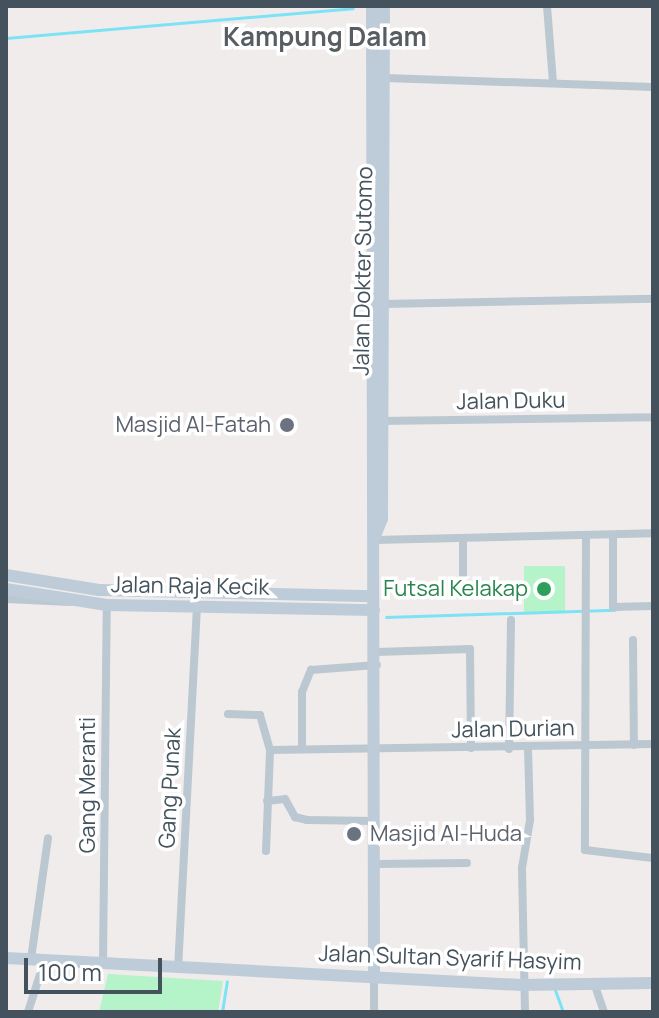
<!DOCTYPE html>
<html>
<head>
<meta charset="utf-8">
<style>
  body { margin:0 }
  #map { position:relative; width:659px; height:1018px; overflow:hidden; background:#f0ecec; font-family:Manrope,sans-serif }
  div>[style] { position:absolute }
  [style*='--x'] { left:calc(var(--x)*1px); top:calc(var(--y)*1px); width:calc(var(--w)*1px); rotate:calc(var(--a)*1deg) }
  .green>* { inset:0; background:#b5f3c9; transform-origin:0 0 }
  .stream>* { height:3px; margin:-1.5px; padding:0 1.5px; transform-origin:1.5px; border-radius:1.5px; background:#7de3f4 }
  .street>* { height:8px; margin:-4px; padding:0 4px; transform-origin:4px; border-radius:4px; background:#bbc8d1 }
  .secondary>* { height:12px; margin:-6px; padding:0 6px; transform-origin:6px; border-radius:6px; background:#bdccd8 }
  .dots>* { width:22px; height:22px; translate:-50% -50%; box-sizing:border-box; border:4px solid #fff; border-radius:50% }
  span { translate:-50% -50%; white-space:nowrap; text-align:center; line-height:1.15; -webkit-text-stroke:7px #fff; paint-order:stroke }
  .street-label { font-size:22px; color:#43525c }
  .worship-label { font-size:22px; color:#5b616d }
  .right { translate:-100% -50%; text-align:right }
  .left { translate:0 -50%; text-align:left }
  .leisure-label { font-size:22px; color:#27864d }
  .quarter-label { font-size:26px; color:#585d62; font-weight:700 }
  .frame { position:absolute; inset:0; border:8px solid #43525c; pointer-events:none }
  .scale { position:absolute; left:24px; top:958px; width:138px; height:36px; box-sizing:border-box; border:4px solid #43525c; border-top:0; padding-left:10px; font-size:24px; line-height:28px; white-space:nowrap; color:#43525c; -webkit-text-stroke:6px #fff; paint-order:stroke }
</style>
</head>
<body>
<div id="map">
  <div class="green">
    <i style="left:524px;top:566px;width:41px;height:47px"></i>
    <i style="clip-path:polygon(108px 974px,223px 981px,218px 1012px,99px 1012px)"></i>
  </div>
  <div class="stream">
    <i style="--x:6;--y:38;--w:348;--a:-4.9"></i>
    <i style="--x:386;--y:617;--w:229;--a:-1.8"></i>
    <i style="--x:555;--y:990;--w:23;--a:70"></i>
    <i style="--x:222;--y:1012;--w:31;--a:-81"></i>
  </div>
  <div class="street">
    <i style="--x:547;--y:6;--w:77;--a:85.5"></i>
    <i style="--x:385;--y:78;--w:268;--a:1.9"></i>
    <i style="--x:383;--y:304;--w:270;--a:-1.1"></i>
    <i style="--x:379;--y:421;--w:274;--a:-0.8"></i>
    <i style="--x:586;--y:535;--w:315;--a:90.2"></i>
    <i style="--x:585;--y:850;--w:68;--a:6.7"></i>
    <i style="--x:613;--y:535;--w:72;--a:90"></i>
    <i style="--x:613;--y:607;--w:40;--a:-1.4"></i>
    <i style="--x:463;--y:538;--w:41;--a:90"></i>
    <i style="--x:375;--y:540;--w:278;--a:-1.4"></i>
    <i style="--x:6;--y:599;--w:64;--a:2.7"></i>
    <i style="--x:633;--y:640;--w:105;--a:89.5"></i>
    <i style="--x:377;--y:652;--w:93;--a:-1.8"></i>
    <i style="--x:470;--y:649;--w:99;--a:89.4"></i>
    <i style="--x:228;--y:714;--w:32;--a:2"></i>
    <i style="--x:260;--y:715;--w:36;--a:74"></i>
    <i style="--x:302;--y:748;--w:56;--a:-90"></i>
    <i style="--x:302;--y:692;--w:24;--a:-68"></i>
    <i style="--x:311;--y:670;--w:66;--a:-4.3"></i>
    <i style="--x:509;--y:749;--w:129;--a:-89.1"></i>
    <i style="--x:267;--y:801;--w:18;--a:-6"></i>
    <i style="--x:285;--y:799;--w:21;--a:61"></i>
    <i style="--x:295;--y:817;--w:12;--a:14"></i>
    <i style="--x:307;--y:820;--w:68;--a:0.8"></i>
    <i style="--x:266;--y:851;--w:101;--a:-87.7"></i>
    <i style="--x:270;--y:750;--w:383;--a:-0.9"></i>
    <i style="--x:374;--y:864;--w:93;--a:-0.6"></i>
    <i style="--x:31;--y:959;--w:122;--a:-82"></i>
    <i style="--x:103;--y:964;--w:359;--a:-89.4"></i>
    <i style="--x:178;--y:969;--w:361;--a:-87"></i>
    <i style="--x:374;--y:976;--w:36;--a:90"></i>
    <i style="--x:594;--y:983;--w:31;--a:71"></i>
    <i style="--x:28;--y:1012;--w:52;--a:-72.3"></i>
    <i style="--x:525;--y:1012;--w:144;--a:-91.2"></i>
    <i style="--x:522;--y:868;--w:49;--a:-80.5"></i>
    <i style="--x:530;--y:820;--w:72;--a:-91.6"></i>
  </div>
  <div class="secondary">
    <i style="--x:372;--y:6;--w:970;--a:89.88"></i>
    <i style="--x:375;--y:536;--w:18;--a:-68"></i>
    <i style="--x:382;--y:519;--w:513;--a:-89.78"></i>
    <i style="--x:6;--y:575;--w:94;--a:9.2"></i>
    <i style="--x:99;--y:590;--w:274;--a:1.3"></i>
    <i style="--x:6;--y:589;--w:102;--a:9"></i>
    <i style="--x:107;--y:605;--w:267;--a:1.1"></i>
    <i style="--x:6;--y:958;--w:516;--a:3"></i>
    <i style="--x:521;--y:985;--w:132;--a:-0.9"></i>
  </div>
  <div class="dots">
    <i style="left:287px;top:425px;background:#6b7280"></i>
    <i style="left:544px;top:589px;background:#2e9e5b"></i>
    <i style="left:354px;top:834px;background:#6b7280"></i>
  </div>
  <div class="street-label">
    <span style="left:363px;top:271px;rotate:-89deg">Jalan Dokter Sutomo</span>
    <span style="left:511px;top:401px;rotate:-1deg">Jalan Duku</span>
    <span style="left:190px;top:586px;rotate:1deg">Jalan Raja Kecik</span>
    <span style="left:513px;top:729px;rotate:-1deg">Jalan Durian</span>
    <span style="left:88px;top:785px;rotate:-90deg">Gang Meranti</span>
    <span style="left:170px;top:788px;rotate:-87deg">Gang Punak</span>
    <span style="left:450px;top:958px;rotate:2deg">Jalan Sultan Syarif Hasyim</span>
  </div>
  <div class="worship-label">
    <span class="right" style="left:271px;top:425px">Masjid Al-Fatah</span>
    <span class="left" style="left:370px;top:834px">Masjid Al-Huda</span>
  </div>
  <div class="leisure-label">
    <span class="right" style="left:528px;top:589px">Futsal Kelakap</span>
  </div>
  <div class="quarter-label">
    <span style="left:325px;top:37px">Kampung Dalam</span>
  </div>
  <div class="frame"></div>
  <div class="scale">100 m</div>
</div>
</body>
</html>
